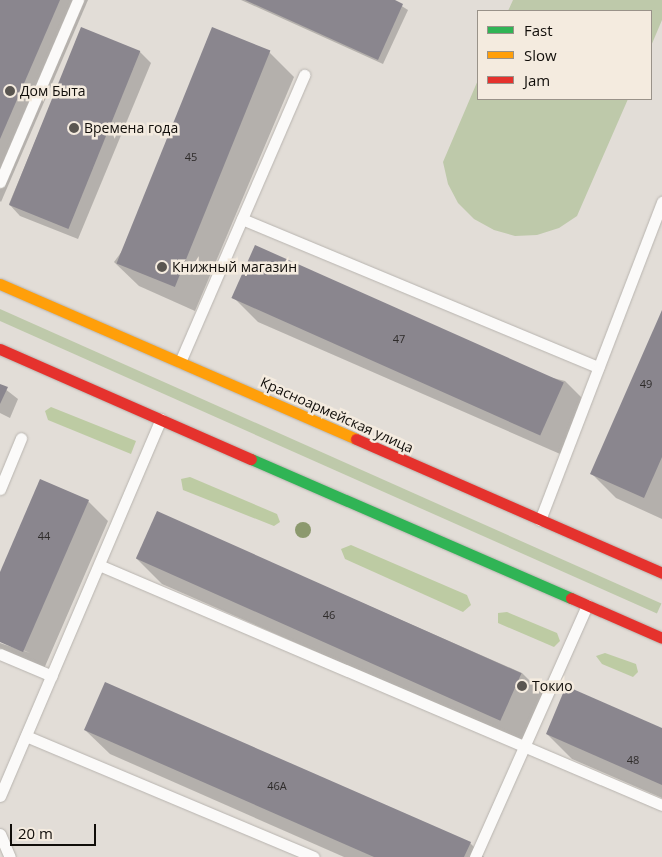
<!DOCTYPE html>
<html>
<head>
<meta charset="utf-8">
<style>
  body { margin:0 }
  #map { position:relative; width:662px; height:857px; overflow:hidden; background:#e2ddd7; font-family:"Open Sans",sans-serif }
  div>[style] { position:absolute }
  [style*='--x'] { left:calc(var(--x)*1px); top:calc(var(--y)*1px); width:calc(var(--w)*1px); rotate:calc(var(--a)*1deg) }
  .green>* { inset:0; background:#bec9aa; transform-origin:0 0 }
  .forest>* { inset:0; background:#bdcba3 }
  .shadow>* { inset:0; background:#0003 }
  .building>* { inset:0; background:#8a868e; transform-origin:0 0 }
  .roads { filter:drop-shadow(0 0 1px #b8b4af) drop-shadow(0 0 1px #b8b4af) }
  .lane>* { height:11px; margin:-5.5px; padding:0 5.5px; transform-origin:5.5px; border-radius:5.5px; background:#fbfaf9 }
  .fast>* { height:11px; margin:-5.5px; padding:0 5.5px; transform-origin:5.5px; border-radius:5.5px; background:#30b455 }
  .slow>* { height:11px; margin:-5.5px; padding:0 5.5px; transform-origin:5.5px; border-radius:5.5px; background:#ff9f0a }
  .jam>* { height:11px; margin:-5.5px; padding:0 5.5px; transform-origin:5.5px; border-radius:5.5px; background:#e5322d }
  .trees>* { width:16px; height:16px; margin:-8px; border-radius:50%; background:#8c996e }
  .dots>* { width:14px; height:14px; translate:-50% -50%; box-sizing:border-box; border:2px solid #f4ebdf; border-radius:50% }
  span { translate:-50% -50%; white-space:nowrap; text-align:center; line-height:1.15; -webkit-text-stroke:5px #f4ebdf; paint-order:stroke }
  .number-label { font-size:11px; color:#2e2b2a }
  .number-label span { -webkit-text-stroke-width:0 }
  .poi-label { font-size:14px; color:#100d09 }
  .left { translate:0 -50%; text-align:left }
  .street-label { font-size:14px; color:#100d09 }
  .legend { position:absolute; left:477px; top:10px; width:175px; height:90px; box-sizing:border-box; background:#f4ebdf; border:1px solid #999289; margin:0; padding:6px 9px; list-style:none; font-size:15px; color:#100d09 }
  .legend li { display:flex; align-items:center; gap:10px; height:25px }
  .legend b { width:25px; border:1px solid #999289 }
  .scale { position:absolute; left:10px; top:824px; width:86px; height:22px; box-sizing:border-box; border:2px solid #100d09; border-top:0; padding-left:6px; font-size:15px; line-height:18px; white-space:nowrap; color:#100d09; -webkit-text-stroke:4px #f4ebdf; paint-order:stroke }
</style>
</head>
<body>
<div id="map">
  <div class="green">
    <i style="clip-path:polygon(513px 0,662px 0,662px 20px,651px 46px,651px 11px,508px 11px)"></i>
    <i style="clip-path:polygon(478px 80px,478px 99px,628px 99px,577px 216px,559px 228px,537px 235px,515px 236px,494px 230px,474px 219px,458px 203px,448px 184px,443px 162px)"></i>
    <i style="left:0;top:309px;width:724px;height:11px;rotate:24deg"></i>
  </div>
  <div class="forest">
    <i style="clip-path:polygon(51px 407px,136px 441px,131px 454px,48px 420px,45px 411px)"></i>
    <i style="clip-path:polygon(190px 477px,277px 514px,280px 522px,274px 526px,183px 490px,181px 479px)"></i>
    <i style="clip-path:polygon(351px 545px,467px 595px,471px 605px,463px 612px,345px 559px,341px 549px)"></i>
    <i style="clip-path:polygon(507px 612px,557px 633px,560px 641px,554px 647px,498px 623px,498px 613px)"></i>
    <i style="clip-path:polygon(605px 653px,636px 664px,638px 672px,633px 677px,602px 664px,596px 656px)"></i>
  </div>
  <div class="shadow">
    <i style="clip-path:polygon(0 0,88px 0,1px 202px,0 201px)"></i>
    <i style="clip-path:polygon(241px 0,392px 0,408px 10px,383px 64px)"></i>
    <i style="clip-path:polygon(82px 29px,140px 52px,151px 63px,78px 239px,20px 216px,9px 204px)"></i>
    <i style="clip-path:polygon(269px 52px,294px 77px,195px 311px,139px 286px,114px 262px)"></i>
    <i style="clip-path:polygon(234px 298px,565px 381px,589px 405px,567px 457px,258px 322px)"></i>
    <i style="clip-path:polygon(662px 313px,662px 519px,616px 498px,592px 474px)"></i>
    <i style="clip-path:polygon(0 385px,18px 399px,10px 418px,0 413px)"></i>
    <i style="clip-path:polygon(88px 501px,108px 521px,43px 671px,0 653px,0 643px,30px 653px,0 641px,0 575px)"></i>
    <i style="clip-path:polygon(157px 513px,522px 673px,546px 697px,526px 744px,162px 584px,137px 559px)"></i>
    <i style="clip-path:polygon(662px 729px,662px 798px,572px 759px,547px 734px)"></i>
    <i style="clip-path:polygon(85px 730px,470px 843px,484px 857px,344px 857px,110px 754px)"></i>
  </div>
  <div class="building">
    <i style="clip-path:polygon(0 0,60px 0,0 139px)"></i>
    <i style="clip-path:polygon(245px 0,395px 0,403px 4px,378px 60px)"></i>
    <i style="left:81px;top:27px;width:64px;height:192px;rotate:22deg"></i>
    <i style="left:212px;top:27px;width:63px;height:255px;rotate:22deg"></i>
    <i style="left:255px;top:245px;width:338px;height:58px;rotate:24deg"></i>
    <i style="clip-path:polygon(662px 310px,662px 457px,644px 498px,590px 474px)"></i>
    <i style="clip-path:polygon(0 384px,8px 387px,0 404px)"></i>
    <i style="clip-path:polygon(40px 479px,89px 500px,23px 652px,0 642px,0 572px)"></i>
    <i style="left:157px;top:511px;width:399px;height:52px;rotate:24deg"></i>
    <i style="clip-path:polygon(105px 682px,471px 842px,464px 857px,374px 857px,84px 730px)"></i>
    <i style="clip-path:polygon(566px 686px,662px 728px,662px 785px,546px 734px)"></i>
  </div>
  <div class="roads">
    <div class="lane">
      <i style="--x:0;--y:182;--w:198;--a:-66.8"></i>
      <i style="--x:242;--y:219;--w:386;--a:22.6"></i>
      <i style="--x:180;--y:362;--w:313;--a:-66.6"></i>
      <i style="--x:0;--y:489;--w:55;--a:-67.6"></i>
      <i style="--x:540;--y:520;--w:341;--a:-69"></i>
      <i style="--x:99;--y:565;--w:612;--a:23.09"></i>
      <i style="--x:0;--y:654;--w:56;--a:22.9"></i>
      <i style="--x:26;--y:736;--w:312;--a:22.8"></i>
      <i style="--x:0;--y:796;--w:410;--a:-66.9"></i>
      <i style="--x:0;--y:834;--w:25;--a:67"></i>
      <i style="--x:475;--y:857;--w:276;--a:-66"></i>
    </div>
    <div class="fast">
      <i style="--x:251;--y:459;--w:349;--a:23.5"></i>
    </div>
    <div class="slow">
      <i style="--x:0;--y:284;--w:388;--a:23.5"></i>
    </div>
    <div class="jam">
      <i style="--x:0;--y:349;--w:274;--a:23.7"></i>
      <i style="--x:356;--y:439;--w:334;--a:23.6"></i>
      <i style="--x:571;--y:598;--w:99;--a:23.7"></i>
    </div>
  </div>
  <div class="trees">
    <i style="left:303px;top:530px"></i>
  </div>
  <div class="dots">
    <i style="left:10px;top:91px;background:#5a5651"></i>
    <i style="left:74px;top:128px;background:#5a5651"></i>
    <i style="left:162px;top:267px;background:#5a5651"></i>
    <i style="left:522px;top:686px;background:#5a5651"></i>
  </div>
  <div class="number-label">
    <span style="left:191px;top:157px">45</span>
    <span style="left:399px;top:339px">47</span>
    <span style="left:646px;top:384px">49</span>
    <span style="left:44px;top:536px">44</span>
    <span style="left:329px;top:615px">46</span>
    <span style="left:633px;top:760px">48</span>
    <span style="left:277px;top:786px">46А</span>
  </div>
  <div class="poi-label">
    <span class="left" style="left:20px;top:91px">Дом Быта</span>
    <span class="left" style="left:84px;top:128px">Времена года</span>
    <span class="left" style="left:172px;top:267px">Книжный магазин</span>
    <span class="left" style="left:532px;top:686px">Токио</span>
  </div>
  <div class="street-label">
    <span style="left:337px;top:415px;rotate:24deg">Красноармейская улица</span>
  </div>
  <ul class="legend">
  <li><b style="height:6px;background:#30b455"></b>Fast</li>
  <li><b style="height:6px;background:#ff9f0a"></b>Slow</li>
  <li><b style="height:6px;background:#e5322d"></b>Jam</li>
  </ul>
  <div class="scale">20 m</div>
</div>
</body>
</html>
